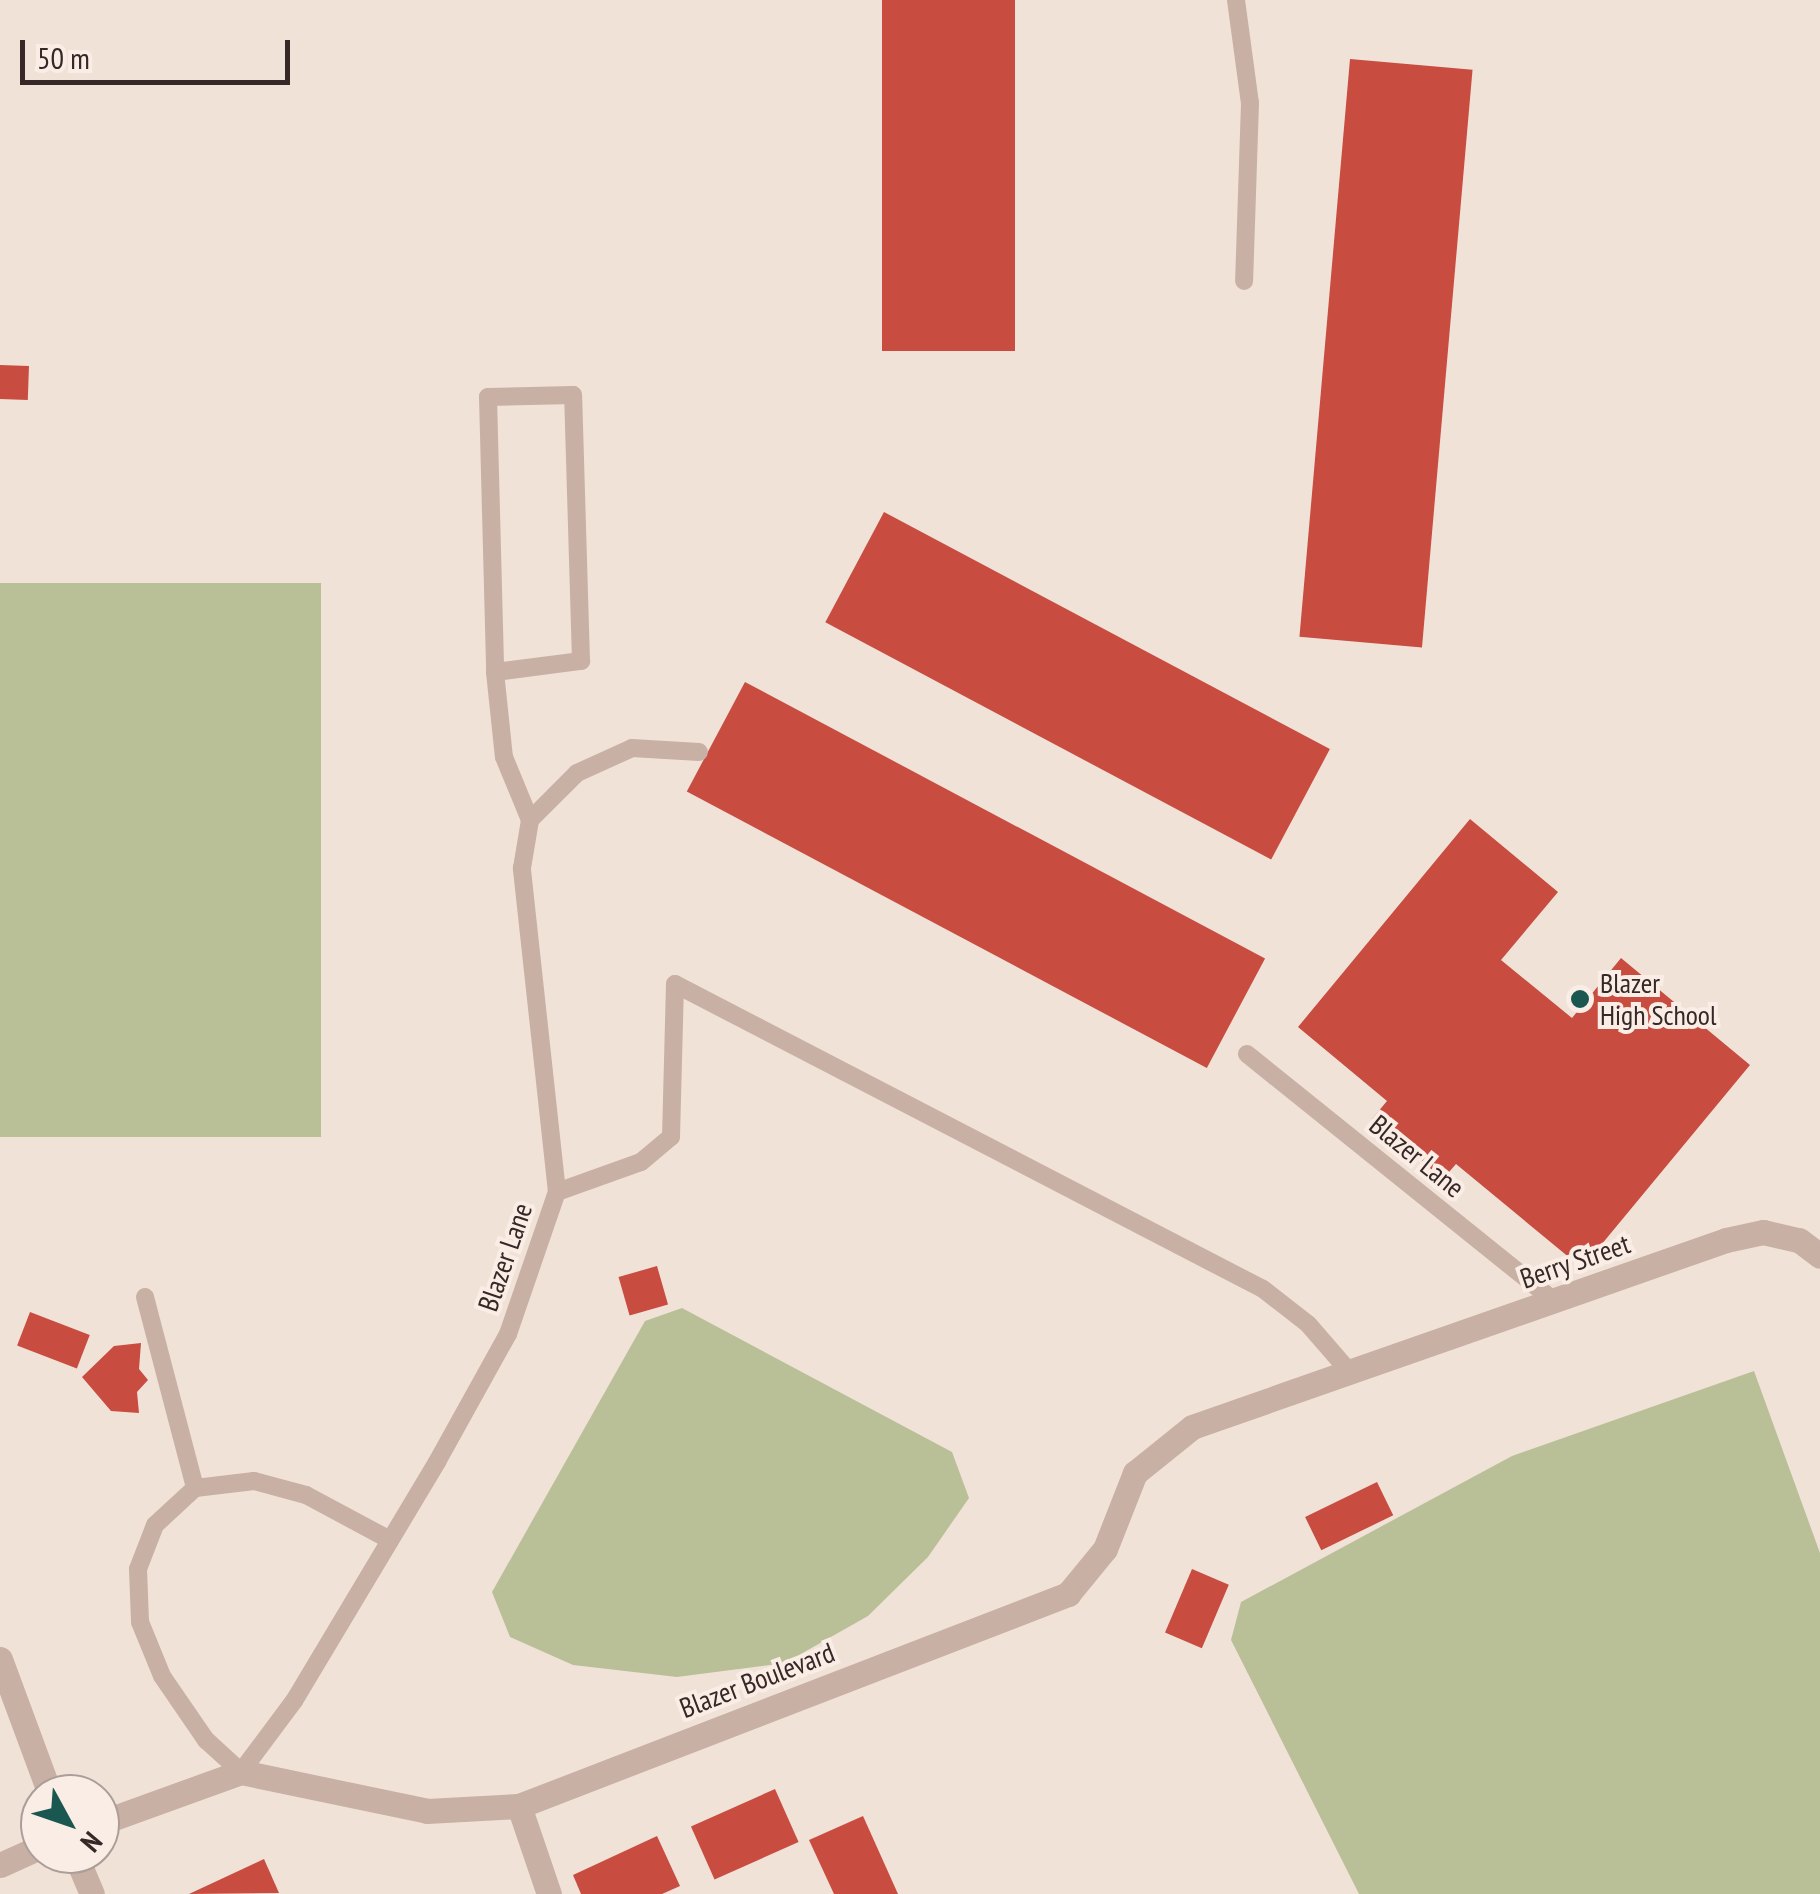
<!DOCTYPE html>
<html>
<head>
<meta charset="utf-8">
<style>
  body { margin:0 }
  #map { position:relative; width:1820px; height:1894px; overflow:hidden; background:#f1e2d8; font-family:"PT Sans Narrow",sans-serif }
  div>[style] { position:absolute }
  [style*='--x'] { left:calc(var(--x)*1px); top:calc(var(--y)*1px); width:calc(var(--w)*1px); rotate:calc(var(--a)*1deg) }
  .green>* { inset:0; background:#b9c098; transform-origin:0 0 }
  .building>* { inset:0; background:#c84c40; transform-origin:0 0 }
  .service>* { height:18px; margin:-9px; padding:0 9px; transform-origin:9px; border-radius:9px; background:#c9b0a4 }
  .minor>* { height:25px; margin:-12.5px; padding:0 12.5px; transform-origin:12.5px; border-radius:12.5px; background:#c9b0a4 }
  .tertiary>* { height:25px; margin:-12.5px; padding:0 12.5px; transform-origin:12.5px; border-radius:12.5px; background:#c9b0a4 }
  .dots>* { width:28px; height:28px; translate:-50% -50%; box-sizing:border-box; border:5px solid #f9ede5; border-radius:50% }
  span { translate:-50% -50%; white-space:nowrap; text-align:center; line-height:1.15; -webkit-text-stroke:8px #f9ede5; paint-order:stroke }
  .poi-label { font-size:28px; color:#352826 }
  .left { translate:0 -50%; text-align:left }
  .street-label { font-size:28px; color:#352826 }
  .north { position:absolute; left:20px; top:1774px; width:100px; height:100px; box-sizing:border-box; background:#f9ede5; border:2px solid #ab9e99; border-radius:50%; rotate:130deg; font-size:28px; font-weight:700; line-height:40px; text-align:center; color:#352826 }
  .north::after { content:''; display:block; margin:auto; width:35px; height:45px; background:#1b5751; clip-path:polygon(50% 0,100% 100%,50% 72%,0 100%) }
  .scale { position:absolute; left:20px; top:40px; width:270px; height:45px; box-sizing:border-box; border:5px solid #352826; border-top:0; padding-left:12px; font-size:30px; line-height:35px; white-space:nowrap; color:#352826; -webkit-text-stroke:8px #f9ede5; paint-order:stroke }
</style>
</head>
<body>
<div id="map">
  <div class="green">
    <i style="left:0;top:583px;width:321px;height:554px"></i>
    <i style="clip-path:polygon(682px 1308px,952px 1452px,969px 1498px,928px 1557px,868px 1616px,785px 1663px,677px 1677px,573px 1665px,510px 1637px,492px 1592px,645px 1321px)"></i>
    <i style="clip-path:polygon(1754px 1371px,1820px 1553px,1820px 1894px,1359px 1894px,1231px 1640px,1241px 1602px,1512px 1456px)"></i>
  </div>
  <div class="building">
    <i style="left:882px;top:0;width:133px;height:351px"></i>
    <i style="left:1350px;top:59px;width:123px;height:580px;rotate:5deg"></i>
    <i style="left:0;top:365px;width:29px;height:34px;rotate:2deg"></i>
    <i style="left:884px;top:512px;width:505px;height:125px;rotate:28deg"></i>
    <i style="left:745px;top:682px;width:589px;height:124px;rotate:28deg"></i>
    <i style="clip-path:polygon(1470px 819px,1558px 892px,1501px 960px,1572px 1018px,1621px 958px,1750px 1065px,1582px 1268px,1456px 1164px,1443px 1179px,1372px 1119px,1387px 1101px,1298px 1027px)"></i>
    <i style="left:657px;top:1266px;width:40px;height:40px;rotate:74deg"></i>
    <i style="left:30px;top:1312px;width:64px;height:36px;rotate:21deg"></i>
    <i style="clip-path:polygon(141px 1343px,139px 1369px,148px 1380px,137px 1392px,139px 1413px,111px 1411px,82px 1377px,114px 1346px)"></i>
    <i style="left:1377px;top:1482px;width:37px;height:80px;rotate:64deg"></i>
    <i style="left:1192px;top:1569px;width:40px;height:69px;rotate:23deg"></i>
    <i style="left:775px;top:1789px;width:58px;height:92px;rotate:66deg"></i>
    <i style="clip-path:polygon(863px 1816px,898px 1894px,834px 1894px,809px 1840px)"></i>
    <i style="clip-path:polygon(657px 1836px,680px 1886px,662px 1894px,581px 1894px,573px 1875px)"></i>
    <i style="clip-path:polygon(264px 1859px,279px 1893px,189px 1894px)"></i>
  </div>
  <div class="service">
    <i style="--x:1236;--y:0;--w:104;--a:82.3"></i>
    <i style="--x:1250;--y:103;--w:178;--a:91.9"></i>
    <i style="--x:495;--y:672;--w:87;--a:-7.3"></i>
    <i style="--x:581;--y:661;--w:266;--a:-91.7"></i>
    <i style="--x:573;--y:395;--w:85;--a:178.7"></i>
    <i style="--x:488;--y:397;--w:275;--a:88.5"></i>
    <i style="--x:495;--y:672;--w:85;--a:84"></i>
    <i style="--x:504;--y:757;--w:68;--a:67.6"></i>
    <i style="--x:1247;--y:1054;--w:394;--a:38.8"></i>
    <i style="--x:557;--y:1192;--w:89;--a:-19.7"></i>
    <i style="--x:641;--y:1162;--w:39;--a:-40"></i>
    <i style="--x:671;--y:1137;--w:153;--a:-88.5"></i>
    <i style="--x:675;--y:984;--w:662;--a:27.42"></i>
    <i style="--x:1263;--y:1289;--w:57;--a:37.9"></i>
    <i style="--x:1308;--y:1324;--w:61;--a:49"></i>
    <i style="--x:145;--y:1297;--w:197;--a:75.3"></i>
    <i style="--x:390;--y:1540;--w:95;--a:-151.8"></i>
    <i style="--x:306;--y:1495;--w:54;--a:-164.9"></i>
    <i style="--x:254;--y:1481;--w:59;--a:173.2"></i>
    <i style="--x:195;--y:1488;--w:54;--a:137.2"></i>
    <i style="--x:155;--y:1525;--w:47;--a:111.1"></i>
    <i style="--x:138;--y:1569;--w:53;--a:87.8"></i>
    <i style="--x:140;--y:1622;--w:58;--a:67.8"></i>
    <i style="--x:162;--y:1676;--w:78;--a:55.5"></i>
    <i style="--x:206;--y:1740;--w:47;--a:42.4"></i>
    <i style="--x:241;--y:1772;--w:89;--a:-53.3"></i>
    <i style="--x:294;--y:1701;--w:279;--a:-59.1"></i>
    <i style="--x:437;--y:1462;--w:146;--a:-61"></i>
    <i style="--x:508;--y:1334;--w:150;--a:-71"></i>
    <i style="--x:557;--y:1192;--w:326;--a:-96.2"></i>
    <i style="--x:522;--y:868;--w:49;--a:-80.5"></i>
    <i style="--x:530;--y:820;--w:66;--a:-45"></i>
    <i style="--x:577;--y:773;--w:60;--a:-24.4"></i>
    <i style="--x:632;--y:748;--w:67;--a:3.4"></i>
  </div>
  <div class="minor">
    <i style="--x:519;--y:1806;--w:93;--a:71.2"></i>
    <i style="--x:100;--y:1823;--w:150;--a:-19.9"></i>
    <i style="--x:241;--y:1772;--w:190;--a:11.8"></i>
    <i style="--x:427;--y:1811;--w:92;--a:-3.1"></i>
    <i style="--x:519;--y:1806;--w:589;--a:-21.11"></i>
    <i style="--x:1068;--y:1594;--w:58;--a:-50.6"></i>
    <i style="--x:1105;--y:1549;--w:82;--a:-68.5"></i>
    <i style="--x:1135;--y:1473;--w:73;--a:-38.9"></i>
    <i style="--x:1192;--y:1427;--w:566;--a:-19.3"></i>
    <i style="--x:1726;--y:1240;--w:38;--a:-12"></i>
    <i style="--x:1763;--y:1232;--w:37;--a:13"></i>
    <i style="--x:1799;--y:1240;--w:26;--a:37"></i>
    <i style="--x:0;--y:1865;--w:44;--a:-24.2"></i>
  </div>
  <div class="tertiary">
    <i style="--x:0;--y:1659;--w:144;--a:69.7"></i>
    <i style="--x:75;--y:1854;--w:43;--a:67"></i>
  </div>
  <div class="dots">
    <i style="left:1580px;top:999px;background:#1b5751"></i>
  </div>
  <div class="poi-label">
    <span class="left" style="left:1600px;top:999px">Blazer<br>High School</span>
  </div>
  <div class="street-label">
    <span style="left:1417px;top:1156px;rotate:39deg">Blazer Lane</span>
    <span style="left:505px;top:1257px;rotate:-71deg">Blazer Lane</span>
    <span style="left:1575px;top:1261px;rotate:-19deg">Berry Street</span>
    <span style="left:757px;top:1680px;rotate:-21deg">Blazer Boulevard</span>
  </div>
  <div class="north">N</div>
  <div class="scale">50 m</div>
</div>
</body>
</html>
